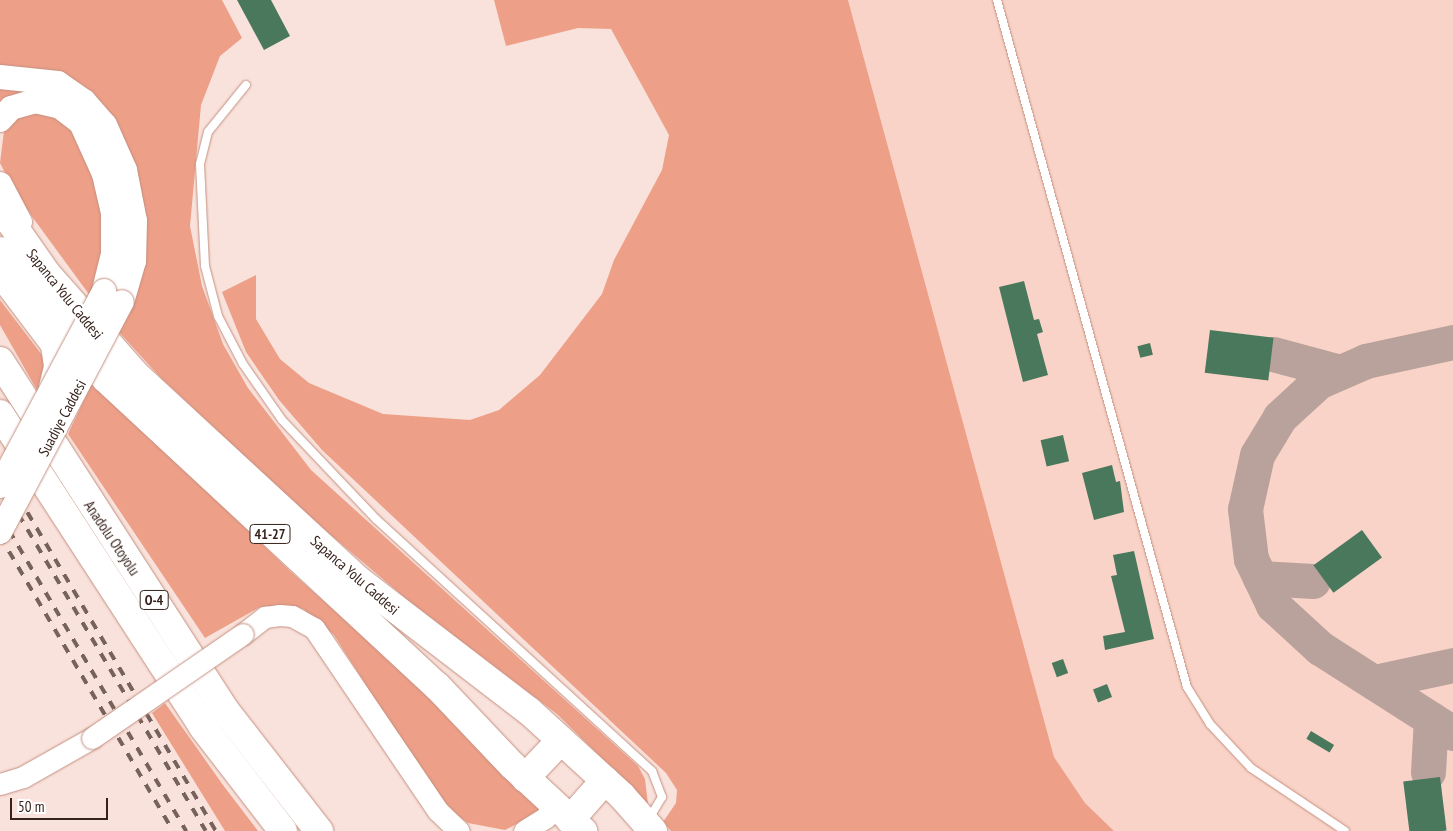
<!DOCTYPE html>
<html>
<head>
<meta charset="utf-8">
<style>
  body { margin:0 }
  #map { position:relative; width:1453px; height:831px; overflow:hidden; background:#f9e2db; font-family:"PT Sans Narrow",sans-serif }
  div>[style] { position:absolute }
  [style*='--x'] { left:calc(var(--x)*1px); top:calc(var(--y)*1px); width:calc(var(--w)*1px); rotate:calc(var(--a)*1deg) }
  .built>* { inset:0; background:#f9d3c7 }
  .green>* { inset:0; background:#ed9f88 }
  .taxiway>* { height:35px; margin:-17.5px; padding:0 17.5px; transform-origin:17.5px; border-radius:17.5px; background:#b8a29b }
  .building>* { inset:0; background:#49785c; transform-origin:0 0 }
  .roads { filter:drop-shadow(0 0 1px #c49080) drop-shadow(0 0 1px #c49080) }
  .lane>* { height:8px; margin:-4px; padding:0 4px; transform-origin:4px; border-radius:4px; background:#fff }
  .secondary>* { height:21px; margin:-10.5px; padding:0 10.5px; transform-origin:10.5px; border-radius:10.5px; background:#fff }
  .primary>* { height:24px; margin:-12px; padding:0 12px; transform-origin:12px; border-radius:12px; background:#fff }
  .highway>* { height:28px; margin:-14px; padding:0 14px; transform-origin:14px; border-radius:14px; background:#fff }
  .rail>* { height:4px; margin-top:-2px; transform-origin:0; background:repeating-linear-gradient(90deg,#77625b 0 9px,transparent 0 18px) }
  .bridges { filter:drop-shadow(0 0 1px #c49080) drop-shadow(0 0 1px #c49080) }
  .secondary-bridge>* { height:21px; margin:-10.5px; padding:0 10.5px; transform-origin:10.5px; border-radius:10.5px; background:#fff }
  .primary-bridge>* { height:24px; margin:-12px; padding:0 12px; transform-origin:12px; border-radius:12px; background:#fff }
  span { translate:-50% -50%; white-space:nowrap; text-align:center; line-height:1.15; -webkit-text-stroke:5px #fff; paint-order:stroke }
  .shield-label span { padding:1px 4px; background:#fff; border:1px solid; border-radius:4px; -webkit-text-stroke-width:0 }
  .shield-label { font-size:14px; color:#37231c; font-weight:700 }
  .street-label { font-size:15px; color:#37231c }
  .scale { position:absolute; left:10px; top:798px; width:98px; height:22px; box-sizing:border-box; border:2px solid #37231c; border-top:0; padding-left:6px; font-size:15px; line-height:18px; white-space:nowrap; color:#37231c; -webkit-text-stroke:4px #fff; paint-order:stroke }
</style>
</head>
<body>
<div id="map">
  <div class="built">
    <i style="clip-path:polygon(848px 0,1453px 0,1453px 831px,1114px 831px,1085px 803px,1054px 757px)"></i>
  </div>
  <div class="green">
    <i style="clip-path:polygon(0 0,222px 0,242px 38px,220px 56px,201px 105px,190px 226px,202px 286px,223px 344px,248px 388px,311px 470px,638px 766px,645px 779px,648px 804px,557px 714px,410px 602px,306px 514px,161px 378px,119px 332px,97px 99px,61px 75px,0 66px)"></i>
    <i style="clip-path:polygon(494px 0,848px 0,1054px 757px,1085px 803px,1114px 831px,671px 831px,663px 822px,676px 803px,677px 790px,666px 773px,322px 450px,279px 400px,246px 352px,222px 292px,256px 275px,256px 319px,280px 359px,309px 383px,383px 414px,470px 420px,499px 410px,540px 375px,602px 294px,614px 260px,662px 170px,669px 135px,611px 29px,578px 28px,506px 46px)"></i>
    <i style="clip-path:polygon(0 85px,47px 90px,0 105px)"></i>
    <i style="clip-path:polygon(34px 112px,50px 114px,74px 130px,103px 205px,105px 252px,91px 297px,17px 196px,0 163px,4px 131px,12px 120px)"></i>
    <i style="clip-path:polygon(0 300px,42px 355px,45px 366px,37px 390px,0 325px)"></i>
    <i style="clip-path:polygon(93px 381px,290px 571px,402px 671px,541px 811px,505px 830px,468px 823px,453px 812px,438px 798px,334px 635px,303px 609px,287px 605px,260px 607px,205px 638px,68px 434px)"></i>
    <i style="clip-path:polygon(165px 703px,223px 785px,258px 831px,225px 831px,152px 713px)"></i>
  </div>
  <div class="taxiway">
    <i style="--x:1453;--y:342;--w:89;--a:167.7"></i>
    <i style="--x:1366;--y:361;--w:52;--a:156.4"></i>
    <i style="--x:1318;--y:382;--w:52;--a:137.4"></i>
    <i style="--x:1280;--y:417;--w:44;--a:121.2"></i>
    <i style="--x:1257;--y:455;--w:55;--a:102.5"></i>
    <i style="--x:1245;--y:509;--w:50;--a:83.2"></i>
    <i style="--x:1251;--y:559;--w:51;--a:64.4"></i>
    <i style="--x:1273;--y:605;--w:64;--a:42.5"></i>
    <i style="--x:1320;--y:648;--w:158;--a:32.6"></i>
    <i style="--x:1273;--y:354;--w:69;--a:15"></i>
    <i style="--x:1260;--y:578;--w:53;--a:3.2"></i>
    <i style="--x:1374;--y:682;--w:81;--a:-12.1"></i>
    <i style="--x:1428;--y:772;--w:53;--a:-86.8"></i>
  </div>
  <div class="building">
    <i style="clip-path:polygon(237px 0,271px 0,290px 36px,264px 50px)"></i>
    <i style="clip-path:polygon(1024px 281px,1034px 320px,1039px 319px,1043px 332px,1037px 334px,1048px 375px,1023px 382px,999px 287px)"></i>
    <i style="left:1210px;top:330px;width:64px;height:43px;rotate:7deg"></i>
    <i style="left:1150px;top:343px;width:12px;height:13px;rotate:76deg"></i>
    <i style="left:1063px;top:435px;width:27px;height:23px;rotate:77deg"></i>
    <i style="clip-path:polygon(1112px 465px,1116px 482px,1120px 481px,1124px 512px,1094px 520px,1082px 473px)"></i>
    <i style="left:1362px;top:530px;width:34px;height:60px;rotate:54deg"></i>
    <i style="clip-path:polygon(1134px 551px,1154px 639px,1105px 650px,1103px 636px,1125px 632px,1111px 576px,1117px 575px,1113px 555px)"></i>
    <i style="left:1063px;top:659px;width:15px;height:12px;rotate:70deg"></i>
    <i style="left:1107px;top:684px;width:14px;height:15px;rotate:69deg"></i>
    <i style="left:1311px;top:731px;width:27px;height:9px;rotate:31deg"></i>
    <i style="left:1440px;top:777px;width:54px;height:37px;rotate:83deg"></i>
  </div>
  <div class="roads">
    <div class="lane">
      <i style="--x:997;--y:0;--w:713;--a:74.54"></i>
      <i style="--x:1187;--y:687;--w:44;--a:58.1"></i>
      <i style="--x:1210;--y:724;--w:60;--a:47"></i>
      <i style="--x:1251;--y:768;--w:113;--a:33.8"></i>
      <i style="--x:246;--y:85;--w:60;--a:129"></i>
      <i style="--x:208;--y:132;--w:33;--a:104"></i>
      <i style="--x:200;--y:164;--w:102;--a:87.2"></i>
      <i style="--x:205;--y:266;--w:52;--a:75.4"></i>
      <i style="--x:218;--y:316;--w:54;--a:62.5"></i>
      <i style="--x:243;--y:364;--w:68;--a:55.1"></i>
      <i style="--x:282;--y:420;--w:137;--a:46.5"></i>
      <i style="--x:376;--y:519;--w:374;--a:42.4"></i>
      <i style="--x:652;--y:771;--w:28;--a:69"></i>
      <i style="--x:662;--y:797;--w:27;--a:121"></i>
    </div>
    <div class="secondary">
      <i style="--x:243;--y:634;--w:28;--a:-38"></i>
      <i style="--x:265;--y:617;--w:14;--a:-8"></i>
      <i style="--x:279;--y:615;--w:13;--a:4"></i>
      <i style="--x:292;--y:616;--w:25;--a:29"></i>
      <i style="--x:314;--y:628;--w:221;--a:55.9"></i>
      <i style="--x:438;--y:811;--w:29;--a:44"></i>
      <i style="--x:0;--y:784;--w:24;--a:-17"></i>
      <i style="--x:23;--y:777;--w:79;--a:-29.5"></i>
      <i style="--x:524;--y:831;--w:26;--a:-32"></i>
      <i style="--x:546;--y:817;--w:14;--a:-60"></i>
    </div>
    <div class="primary">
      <i style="--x:0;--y:77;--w:58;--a:5.9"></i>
      <i style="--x:58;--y:83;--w:32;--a:35"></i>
      <i style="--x:84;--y:101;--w:32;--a:49"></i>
      <i style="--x:105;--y:125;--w:49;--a:66"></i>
      <i style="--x:125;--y:170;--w:52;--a:78.9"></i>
      <i style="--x:135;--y:221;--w:40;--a:91.4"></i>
      <i style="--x:134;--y:261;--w:43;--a:106.3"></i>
      <i style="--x:0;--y:120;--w:16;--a:-47"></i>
      <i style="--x:11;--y:108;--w:25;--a:-16"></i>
      <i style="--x:35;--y:101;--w:26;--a:13"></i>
      <i style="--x:60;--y:107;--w:26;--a:37"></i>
      <i style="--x:81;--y:123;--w:56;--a:65.7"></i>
      <i style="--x:104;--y:174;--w:40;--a:77"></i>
      <i style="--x:113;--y:213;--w:41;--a:90"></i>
      <i style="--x:113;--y:254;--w:38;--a:104"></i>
      <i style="--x:0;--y:184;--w:43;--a:62.2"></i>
      <i style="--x:0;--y:275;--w:88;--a:52.9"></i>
      <i style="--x:53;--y:345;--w:22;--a:82"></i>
      <i style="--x:56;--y:367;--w:21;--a:104"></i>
    </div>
    <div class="highway">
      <i style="--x:0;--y:207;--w:80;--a:55.1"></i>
      <i style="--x:46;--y:273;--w:136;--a:48.6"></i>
      <i style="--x:136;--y:375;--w:302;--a:42.7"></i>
      <i style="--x:358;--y:580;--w:215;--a:37.5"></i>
      <i style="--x:529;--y:711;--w:126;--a:42.4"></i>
      <i style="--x:622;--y:796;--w:47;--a:48.5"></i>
      <i style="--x:0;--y:251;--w:165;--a:50.4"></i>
      <i style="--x:105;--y:378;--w:453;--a:42.9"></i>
      <i style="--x:437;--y:686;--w:110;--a:46.5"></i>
      <i style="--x:513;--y:766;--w:96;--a:42.9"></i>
      <i style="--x:0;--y:361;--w:414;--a:57.2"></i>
      <i style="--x:224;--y:709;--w:155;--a:52.1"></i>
      <i style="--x:0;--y:414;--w:373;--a:57"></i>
      <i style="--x:203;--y:727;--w:131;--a:52.4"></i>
      <i style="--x:525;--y:778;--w:52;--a:-46.5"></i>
      <i style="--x:570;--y:820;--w:53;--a:-48.8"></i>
    </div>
  </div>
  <div class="rail">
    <i style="--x:0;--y:466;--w:424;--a:59.4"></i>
    <i style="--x:0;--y:483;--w:404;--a:59.4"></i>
    <i style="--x:0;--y:515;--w:367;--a:59.5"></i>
    <i style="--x:0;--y:536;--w:342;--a:59.6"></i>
  </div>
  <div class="bridges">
    <div class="secondary-bridge">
      <i style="--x:92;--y:738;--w:183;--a:-34.6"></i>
    </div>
    <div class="primary-bridge">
      <i style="--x:0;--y:486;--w:221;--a:-61.9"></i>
      <i style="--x:0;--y:532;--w:260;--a:-62.1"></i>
    </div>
  </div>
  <div class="shield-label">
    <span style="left:270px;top:534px">41-27</span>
    <span style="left:154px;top:600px">O-4</span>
  </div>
  <div class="street-label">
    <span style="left:65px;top:294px;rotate:51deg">Sapanca Yolu Caddesi</span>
    <span style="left:62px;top:418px;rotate:-62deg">Suadiye Caddesi</span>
    <span style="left:112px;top:538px;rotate:56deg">Anadolu Otoyolu</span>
    <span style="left:355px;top:575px;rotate:41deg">Sapanca Yolu Caddesi</span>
  </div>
  <div class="scale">50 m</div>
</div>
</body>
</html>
